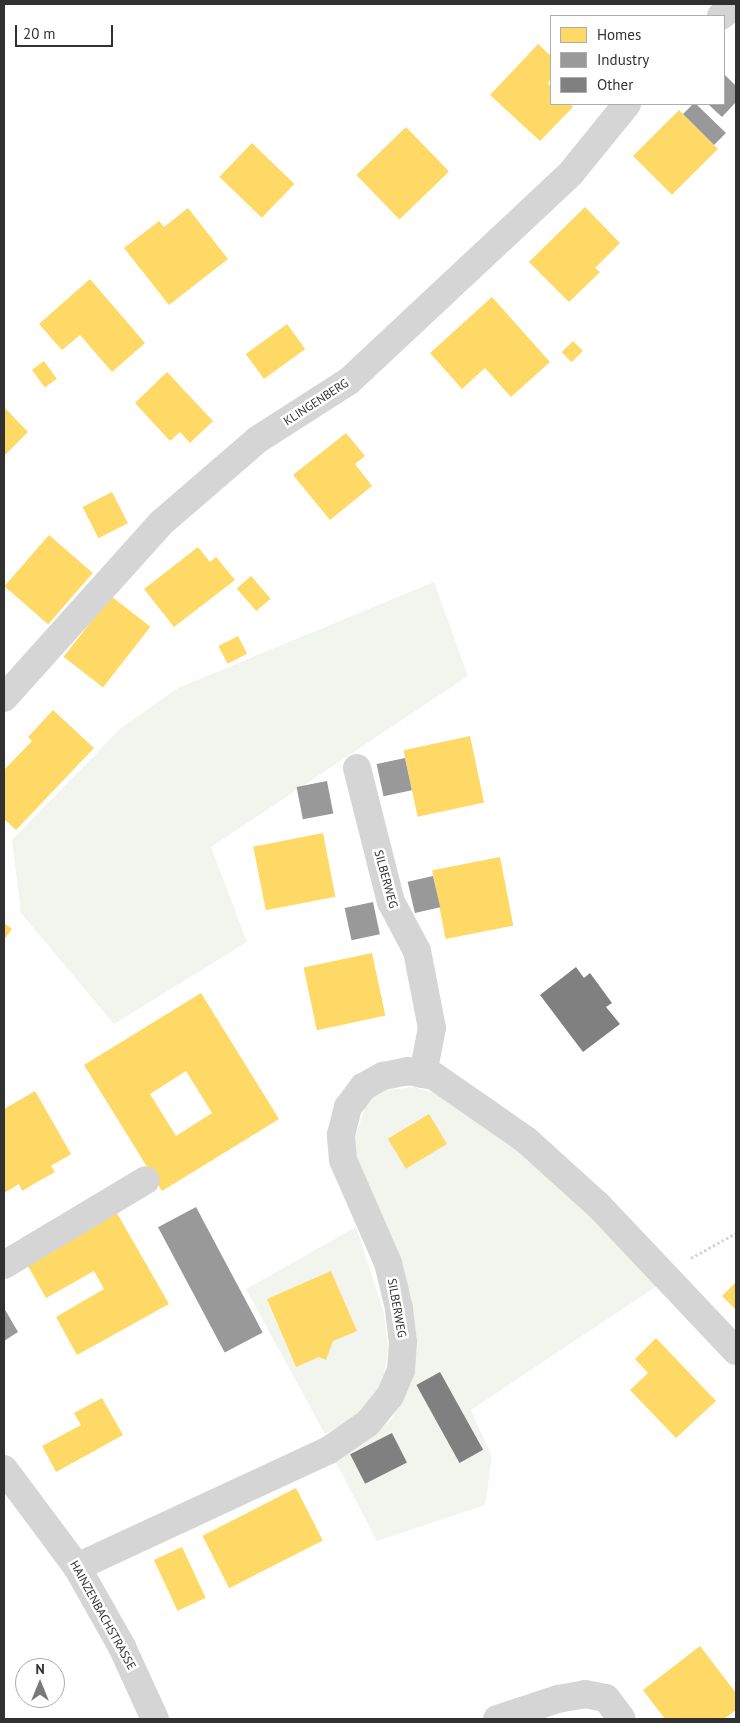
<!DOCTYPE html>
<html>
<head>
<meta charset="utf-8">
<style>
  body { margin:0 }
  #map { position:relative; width:740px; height:1723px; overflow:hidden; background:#fff; font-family:"PT Sans",sans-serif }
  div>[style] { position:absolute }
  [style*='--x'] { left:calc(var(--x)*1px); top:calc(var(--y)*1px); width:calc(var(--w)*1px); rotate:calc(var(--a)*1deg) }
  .green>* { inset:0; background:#f1f5ee }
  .homes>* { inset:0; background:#ffd966; transform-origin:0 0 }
  .industry>* { inset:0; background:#999; transform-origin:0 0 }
  .building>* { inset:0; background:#808080; transform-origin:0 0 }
  .path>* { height:3px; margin-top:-1.5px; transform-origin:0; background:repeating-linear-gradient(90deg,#d5d5d5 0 2.5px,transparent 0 5px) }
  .minor>* { height:28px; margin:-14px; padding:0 14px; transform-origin:14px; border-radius:14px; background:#d5d5d5 }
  span { translate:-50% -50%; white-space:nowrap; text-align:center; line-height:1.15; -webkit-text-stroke:5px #fff; paint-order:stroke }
  .street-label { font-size:12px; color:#313131 }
  .frame { position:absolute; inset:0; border:5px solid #313131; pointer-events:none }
  .legend { position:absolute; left:550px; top:15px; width:175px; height:90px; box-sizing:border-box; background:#fff; border:1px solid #adadad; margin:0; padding:6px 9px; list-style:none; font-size:15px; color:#313131 }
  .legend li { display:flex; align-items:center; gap:10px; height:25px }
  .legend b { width:25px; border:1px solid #adadad }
  .north { position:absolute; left:15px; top:1658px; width:50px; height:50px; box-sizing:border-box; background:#fff; border:1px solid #adadad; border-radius:50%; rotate:0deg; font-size:14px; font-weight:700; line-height:20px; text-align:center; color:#313131 }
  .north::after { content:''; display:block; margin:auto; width:18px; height:22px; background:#797979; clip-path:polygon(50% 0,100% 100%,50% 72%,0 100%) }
  .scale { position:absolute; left:15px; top:25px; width:98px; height:22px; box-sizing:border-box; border:2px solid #313131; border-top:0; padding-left:6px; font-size:15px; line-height:18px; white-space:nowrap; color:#313131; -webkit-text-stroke:4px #fff; paint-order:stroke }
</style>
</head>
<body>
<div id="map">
  <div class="green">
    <i style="clip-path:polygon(434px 582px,468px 676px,211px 847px,247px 942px,114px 1024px,21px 913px,12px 840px,120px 729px,178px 688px)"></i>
    <i style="clip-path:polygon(415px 1087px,436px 1094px,513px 1143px,572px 1198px,657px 1286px,471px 1410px,492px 1457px,485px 1505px,377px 1541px,333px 1457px,372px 1436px,391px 1420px,410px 1383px,417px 1341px,411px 1296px,352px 1145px,368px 1100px,387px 1090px)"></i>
    <i style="clip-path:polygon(356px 1227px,384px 1313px,388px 1348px,384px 1375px,373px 1399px,353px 1419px,325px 1434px,246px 1289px)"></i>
  </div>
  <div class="homes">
    <i style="clip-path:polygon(538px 44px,551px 56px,551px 79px,548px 83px,551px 87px,551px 104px,570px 104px,573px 107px,540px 141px,490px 95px)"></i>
    <i style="left:679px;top:110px;width:55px;height:65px;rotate:45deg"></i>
    <i style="left:406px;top:127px;width:62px;height:69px;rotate:46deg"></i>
    <i style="left:252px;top:143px;width:59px;height:47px;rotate:44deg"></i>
    <i style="clip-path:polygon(585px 207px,620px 243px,595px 268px,600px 272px,569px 302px,529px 262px)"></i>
    <i style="clip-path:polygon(188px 208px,228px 259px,169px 305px,124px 248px,159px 221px,164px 227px)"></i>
    <i style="clip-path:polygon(90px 279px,145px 343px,112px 372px,80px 335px,62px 350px,39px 324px)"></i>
    <i style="clip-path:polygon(492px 297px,550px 362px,511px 397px,485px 368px,462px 389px,430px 353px)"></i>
    <i style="left:287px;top:324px;width:31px;height:51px;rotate:54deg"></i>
    <i style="left:573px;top:341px;width:14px;height:16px;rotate:45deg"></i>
    <i style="left:44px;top:361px;width:22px;height:15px;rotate:54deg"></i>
    <i style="clip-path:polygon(167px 372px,213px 421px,190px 443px,180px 432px,170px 441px,135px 403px)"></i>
    <i style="clip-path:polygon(4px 407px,28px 432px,5px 455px,4px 454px)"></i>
    <i style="clip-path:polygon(346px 433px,365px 456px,355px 464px,372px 486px,330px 520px,293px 475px)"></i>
    <i style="left:112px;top:492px;width:35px;height:33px;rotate:63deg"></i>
    <i style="left:49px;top:535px;width:58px;height:68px;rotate:41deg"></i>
    <i style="clip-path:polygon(198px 547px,210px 562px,216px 557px,235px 580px,174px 627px,144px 589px)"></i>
    <i style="left:251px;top:576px;width:30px;height:19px;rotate:49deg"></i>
    <i style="left:111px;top:596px;width:50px;height:77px;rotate:38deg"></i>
    <i style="left:238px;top:636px;width:20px;height:22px;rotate:63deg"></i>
    <i style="clip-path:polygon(53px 710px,94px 748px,16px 830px,4px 819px,4px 770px,32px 741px,28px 737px)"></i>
    <i style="left:470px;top:736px;width:68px;height:68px;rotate:78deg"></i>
    <i style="left:323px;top:833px;width:65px;height:71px;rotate:79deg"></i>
    <i style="left:500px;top:857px;width:70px;height:69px;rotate:79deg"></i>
    <i style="clip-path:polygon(4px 923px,12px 929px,4px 940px)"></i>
    <i style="left:372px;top:953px;width:64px;height:70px;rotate:78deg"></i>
    <i style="clip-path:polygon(evenodd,201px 993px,279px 1119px,162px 1191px,84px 1065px,201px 993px,186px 1071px,212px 1113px,176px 1136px,150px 1094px,186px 1071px)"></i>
    <i style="clip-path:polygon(35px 1091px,71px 1154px,51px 1166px,55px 1172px,39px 1181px,22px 1191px,19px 1184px,4px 1193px,4px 1109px)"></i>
    <i style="left:429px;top:1114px;width:35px;height:48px;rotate:59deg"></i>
    <i style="clip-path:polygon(114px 1208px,169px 1304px,77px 1355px,56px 1317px,104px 1289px,94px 1271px,46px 1298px,24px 1259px)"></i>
    <i style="clip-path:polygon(331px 1271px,357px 1331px,333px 1341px,326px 1360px,319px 1357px,296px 1367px,267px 1299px)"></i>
    <i style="clip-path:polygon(736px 1282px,736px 1310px,722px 1296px)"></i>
    <i style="clip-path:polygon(656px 1338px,716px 1401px,676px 1438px,630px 1390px,648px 1373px,635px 1359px)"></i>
    <i style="clip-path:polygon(102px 1398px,123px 1435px,56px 1472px,42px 1446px,81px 1425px,74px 1413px)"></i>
    <i style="left:296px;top:1488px;width:59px;height:105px;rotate:63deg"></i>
    <i style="left:182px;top:1547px;width:56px;height:31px;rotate:65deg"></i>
    <i style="clip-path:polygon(700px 1646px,736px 1693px,736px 1710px,724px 1719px,665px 1719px,643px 1690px)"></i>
  </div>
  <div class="industry">
    <i style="clip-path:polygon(724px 74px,736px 86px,736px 102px,722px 117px,708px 104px,724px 104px)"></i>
    <i style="clip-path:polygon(693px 104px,696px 104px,726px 133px,714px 145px,683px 114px)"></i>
    <i style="left:405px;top:758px;width:33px;height:29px;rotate:78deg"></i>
    <i style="left:327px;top:781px;width:33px;height:31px;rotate:79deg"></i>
    <i style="left:433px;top:876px;width:32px;height:26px;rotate:77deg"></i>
    <i style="left:373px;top:902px;width:33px;height:29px;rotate:78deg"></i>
    <i style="left:196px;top:1207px;width:142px;height:43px;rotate:62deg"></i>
    <i style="clip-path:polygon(4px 1308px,18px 1332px,4px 1341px)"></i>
  </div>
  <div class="building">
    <i style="clip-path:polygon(576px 967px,584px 978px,590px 973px,612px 1003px,606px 1007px,620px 1024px,583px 1052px,540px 995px)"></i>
    <i style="left:440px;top:1372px;width:89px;height:27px;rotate:61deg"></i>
    <i style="left:392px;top:1433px;width:33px;height:47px;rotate:63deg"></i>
  </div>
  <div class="path">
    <i style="--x:691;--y:1258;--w:51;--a:-29.1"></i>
  </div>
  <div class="minor">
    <i style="--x:721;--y:16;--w:19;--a:-39"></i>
    <i style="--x:4;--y:698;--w:235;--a:-48.1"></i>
    <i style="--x:161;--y:523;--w:127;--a:-40.8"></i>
    <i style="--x:257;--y:440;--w:109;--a:-32.7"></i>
    <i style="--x:349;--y:381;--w:304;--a:-43.1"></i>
    <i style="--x:571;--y:173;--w:89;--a:-50.9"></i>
    <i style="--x:357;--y:768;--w:138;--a:75.8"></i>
    <i style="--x:391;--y:902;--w:55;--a:62"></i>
    <i style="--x:417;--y:951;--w:78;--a:79"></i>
    <i style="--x:432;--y:1028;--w:47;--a:101.1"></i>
    <i style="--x:4;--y:1265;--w:165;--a:-30.9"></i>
    <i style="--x:4;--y:1469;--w:122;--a:53.3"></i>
    <i style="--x:77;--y:1567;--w:92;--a:60.6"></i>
    <i style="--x:122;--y:1647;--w:79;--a:65.4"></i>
    <i style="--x:77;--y:1567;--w:278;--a:-24.9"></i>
    <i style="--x:329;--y:1450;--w:47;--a:-34.7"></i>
    <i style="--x:368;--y:1423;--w:35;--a:-51"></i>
    <i style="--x:390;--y:1396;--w:28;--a:-67"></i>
    <i style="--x:401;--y:1370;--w:28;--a:-86"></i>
    <i style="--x:403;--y:1342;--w:34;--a:-97"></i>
    <i style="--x:399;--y:1308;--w:46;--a:-103.7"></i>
    <i style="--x:388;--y:1263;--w:112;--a:-113.6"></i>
    <i style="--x:343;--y:1160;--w:25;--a:-95"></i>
    <i style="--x:341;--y:1135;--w:29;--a:-76"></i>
    <i style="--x:348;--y:1107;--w:11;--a:-52"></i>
    <i style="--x:355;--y:1098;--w:14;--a:-54"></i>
    <i style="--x:363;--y:1087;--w:23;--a:-29"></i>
    <i style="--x:383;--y:1076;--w:25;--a:-11"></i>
    <i style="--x:408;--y:1071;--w:26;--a:11"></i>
    <i style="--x:434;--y:1076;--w:112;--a:34.8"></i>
    <i style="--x:526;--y:1140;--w:97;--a:42.1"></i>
    <i style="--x:598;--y:1205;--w:201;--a:46.6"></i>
    <i style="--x:497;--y:1719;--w:64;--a:-18.2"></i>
    <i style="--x:558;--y:1699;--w:27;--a:-10"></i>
    <i style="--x:585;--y:1694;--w:21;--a:11"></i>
    <i style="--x:606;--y:1698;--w:26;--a:53"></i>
  </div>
  <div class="street-label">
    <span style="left:316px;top:402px;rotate:-33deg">KLINGENBERG</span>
    <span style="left:386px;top:879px;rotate:75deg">SILBERWEG</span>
    <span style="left:397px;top:1308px;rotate:80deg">SILBERWEG</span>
    <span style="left:103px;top:1615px;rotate:61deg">HAINZENBACHSTRASSE</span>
  </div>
  <div class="frame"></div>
  <ul class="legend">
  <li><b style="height:14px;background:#ffd966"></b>Homes</li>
  <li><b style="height:14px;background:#999"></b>Industry</li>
  <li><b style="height:14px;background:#808080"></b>Other</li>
  </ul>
  <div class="north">N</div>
  <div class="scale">20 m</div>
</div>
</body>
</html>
